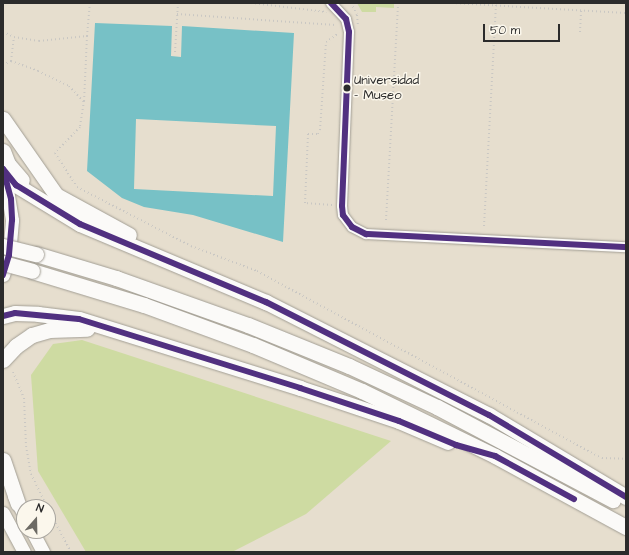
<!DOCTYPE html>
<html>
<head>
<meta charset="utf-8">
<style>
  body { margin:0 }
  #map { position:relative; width:629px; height:555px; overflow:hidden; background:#e6dece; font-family:"Architects Daughter",sans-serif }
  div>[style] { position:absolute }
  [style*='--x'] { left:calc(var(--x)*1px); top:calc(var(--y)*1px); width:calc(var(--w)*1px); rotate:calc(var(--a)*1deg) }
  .green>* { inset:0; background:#cedba2 }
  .water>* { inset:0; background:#77c1c6 }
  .path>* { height:2px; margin-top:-1px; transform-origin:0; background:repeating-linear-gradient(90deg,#c9c7c3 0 1px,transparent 0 4px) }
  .roads { filter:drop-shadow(0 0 1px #a29e94) drop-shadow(0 0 1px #a29e94) }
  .tertiary>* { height:10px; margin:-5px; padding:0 5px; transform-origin:5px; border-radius:5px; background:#fbfaf8 }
  .primary>* { height:13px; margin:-6.5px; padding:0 6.5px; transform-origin:6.5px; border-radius:6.5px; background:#fbfaf8 }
  .motorway>* { height:15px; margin:-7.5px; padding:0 7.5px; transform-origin:7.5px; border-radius:7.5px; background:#fbfaf8 }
  .bridges { filter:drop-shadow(0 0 1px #a29e94) drop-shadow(0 0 1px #a29e94) }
  .motorway-bridge>* { height:15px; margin:-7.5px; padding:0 7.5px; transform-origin:7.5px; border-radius:7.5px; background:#fbfaf8 }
  .bus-1>* { height:6px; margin:-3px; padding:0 3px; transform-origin:3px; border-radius:3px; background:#513080 }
  .dots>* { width:11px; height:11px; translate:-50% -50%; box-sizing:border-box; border:2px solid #fbf7ec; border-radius:50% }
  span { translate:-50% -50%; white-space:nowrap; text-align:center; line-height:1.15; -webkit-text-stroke:3px #fbf7ec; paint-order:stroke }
  .bus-label { font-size:13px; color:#2b2b2b }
  .left { translate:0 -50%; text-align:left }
  .frame { position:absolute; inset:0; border:4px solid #2b2b2b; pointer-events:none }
  .north { position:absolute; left:16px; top:499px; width:40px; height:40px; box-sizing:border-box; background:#fbf7ec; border:1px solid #a8a59f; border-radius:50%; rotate:20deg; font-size:11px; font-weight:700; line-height:16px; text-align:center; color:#2b2b2b }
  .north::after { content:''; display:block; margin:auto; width:14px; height:18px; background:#6c6a64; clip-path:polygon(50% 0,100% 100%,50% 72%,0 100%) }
  .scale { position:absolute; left:483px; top:24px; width:77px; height:18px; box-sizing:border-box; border:2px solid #2b2b2b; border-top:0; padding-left:5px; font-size:12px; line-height:14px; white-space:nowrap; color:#2b2b2b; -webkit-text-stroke:3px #fbf7ec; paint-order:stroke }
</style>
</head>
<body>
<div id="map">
  <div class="green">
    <i style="clip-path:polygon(357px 3px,394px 3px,394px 8px,376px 7px,376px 12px,362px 12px)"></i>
    <i style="clip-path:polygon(82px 340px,391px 441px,306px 514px,232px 552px,86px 552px,38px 471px,31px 375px,53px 344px)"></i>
  </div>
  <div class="water">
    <i style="clip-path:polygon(evenodd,95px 23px,172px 26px,171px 56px,181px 57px,182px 26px,294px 33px,283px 242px,193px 215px,144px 207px,122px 198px,87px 171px,95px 23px,136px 119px,276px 126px,273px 196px,134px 189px,136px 119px)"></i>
  </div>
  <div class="path">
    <i style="--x:201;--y:3;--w:7;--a:0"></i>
    <i style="--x:251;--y:3;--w:76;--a:6.8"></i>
    <i style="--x:351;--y:3;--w:13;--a:63"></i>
    <i style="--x:357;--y:15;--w:11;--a:85"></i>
    <i style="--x:452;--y:3;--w:174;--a:3.3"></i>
    <i style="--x:177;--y:14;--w:159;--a:4"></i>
    <i style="--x:3;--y:32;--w:12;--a:24"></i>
    <i style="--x:14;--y:37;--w:25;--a:9"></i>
    <i style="--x:39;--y:41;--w:48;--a:-5.9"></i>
    <i style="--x:87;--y:36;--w:33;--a:-85"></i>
    <i style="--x:580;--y:32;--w:21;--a:-87"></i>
    <i style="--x:87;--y:36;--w:65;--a:92.6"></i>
    <i style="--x:84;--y:101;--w:26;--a:99"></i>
    <i style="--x:80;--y:127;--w:36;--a:134"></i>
    <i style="--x:55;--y:153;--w:40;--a:57.1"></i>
    <i style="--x:77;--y:187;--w:128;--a:27.4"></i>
    <i style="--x:191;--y:246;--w:71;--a:20.7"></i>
    <i style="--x:257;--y:271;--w:392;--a:28.5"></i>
    <i style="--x:602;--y:458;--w:24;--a:2"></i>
    <i style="--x:175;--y:52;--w:49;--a:-86.5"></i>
    <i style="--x:11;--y:61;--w:24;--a:-83"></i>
    <i style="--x:3;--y:65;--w:9;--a:-27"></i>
    <i style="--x:11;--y:61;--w:29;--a:20"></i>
    <i style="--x:38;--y:71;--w:34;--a:26"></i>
    <i style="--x:69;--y:86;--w:21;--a:47"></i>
    <i style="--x:332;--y:205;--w:27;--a:-176"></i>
    <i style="--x:305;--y:203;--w:69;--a:-87.5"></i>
    <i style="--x:308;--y:134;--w:10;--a:0"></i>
    <i style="--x:318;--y:134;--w:4;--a:-63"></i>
    <i style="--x:320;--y:130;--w:88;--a:-86.1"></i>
    <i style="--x:326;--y:42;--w:16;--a:-35"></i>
    <i style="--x:386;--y:220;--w:217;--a:-86.8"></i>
    <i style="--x:484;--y:226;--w:223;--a:-86.9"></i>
    <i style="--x:13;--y:372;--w:28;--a:67"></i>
    <i style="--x:24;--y:398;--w:48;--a:87.6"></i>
    <i style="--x:26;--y:446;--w:28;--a:80"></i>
    <i style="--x:31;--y:474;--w:37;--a:64"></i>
    <i style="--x:48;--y:509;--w:49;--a:61.9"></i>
  </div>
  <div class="roads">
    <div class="tertiary">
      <i style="--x:331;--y:3;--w:22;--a:47"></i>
      <i style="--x:346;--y:19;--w:13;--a:77"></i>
      <i style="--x:349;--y:32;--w:174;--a:92.3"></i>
      <i style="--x:342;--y:206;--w:9;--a:84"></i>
      <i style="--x:343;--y:215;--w:15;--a:53"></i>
      <i style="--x:352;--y:227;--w:16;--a:27"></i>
      <i style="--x:366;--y:234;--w:260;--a:2.9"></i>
    </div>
    <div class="primary">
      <i style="--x:3;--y:275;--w:21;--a:-73"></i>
      <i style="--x:9;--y:255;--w:35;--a:-85"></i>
      <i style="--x:12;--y:220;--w:50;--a:-99.3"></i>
      <i style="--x:14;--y:496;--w:21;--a:62"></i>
      <i style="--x:3;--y:513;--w:44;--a:61.7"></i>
      <i style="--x:32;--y:531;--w:24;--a:62"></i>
    </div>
    <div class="motorway">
      <i style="--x:3;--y:119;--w:93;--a:55.1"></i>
      <i style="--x:56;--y:195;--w:83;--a:28.7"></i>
      <i style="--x:3;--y:151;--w:14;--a:69"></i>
      <i style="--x:8;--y:164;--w:21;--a:49"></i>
      <i style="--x:5;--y:174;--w:16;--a:45"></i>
      <i style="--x:16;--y:185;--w:75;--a:31.4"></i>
      <i style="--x:80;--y:224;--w:202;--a:22.8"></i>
      <i style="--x:266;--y:302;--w:250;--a:26.9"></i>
      <i style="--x:489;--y:415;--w:160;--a:30.9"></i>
      <i style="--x:36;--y:254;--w:84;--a:16.7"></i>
      <i style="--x:116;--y:278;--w:140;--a:19.6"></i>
      <i style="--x:248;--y:325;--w:109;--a:22.1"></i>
      <i style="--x:349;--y:366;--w:97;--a:25"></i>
      <i style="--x:437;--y:407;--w:199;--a:27.9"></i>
      <i style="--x:32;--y:271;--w:117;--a:16.9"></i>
      <i style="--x:144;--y:305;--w:116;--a:20.2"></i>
      <i style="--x:253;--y:345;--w:118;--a:22.9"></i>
      <i style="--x:362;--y:391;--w:148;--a:26"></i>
      <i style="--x:495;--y:456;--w:149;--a:28.5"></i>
      <i style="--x:3;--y:316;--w:12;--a:-14"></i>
      <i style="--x:15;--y:313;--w:23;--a:2"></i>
      <i style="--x:38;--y:314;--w:41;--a:7"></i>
      <i style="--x:79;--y:319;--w:232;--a:17.3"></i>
      <i style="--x:300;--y:388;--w:104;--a:18.4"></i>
      <i style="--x:399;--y:421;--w:53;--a:23.2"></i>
      <i style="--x:3;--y:360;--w:19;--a:-47"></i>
      <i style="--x:16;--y:346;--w:19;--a:-35"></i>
      <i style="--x:32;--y:335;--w:18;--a:-16"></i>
      <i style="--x:49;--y:330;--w:38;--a:-2"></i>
      <i style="--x:3;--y:460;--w:46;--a:71.2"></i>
    </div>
  </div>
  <div class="bridges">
    <div class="motorway-bridge">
      <i style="--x:3;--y:246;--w:34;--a:14"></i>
      <i style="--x:3;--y:263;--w:30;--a:15"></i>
    </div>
  </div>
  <div class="bus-1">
    <i style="--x:331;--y:3;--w:22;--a:47"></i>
    <i style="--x:346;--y:19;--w:13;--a:77"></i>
    <i style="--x:349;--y:32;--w:174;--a:92.3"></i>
    <i style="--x:342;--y:206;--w:9;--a:84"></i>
    <i style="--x:343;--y:215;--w:15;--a:53"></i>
    <i style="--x:352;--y:227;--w:16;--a:27"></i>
    <i style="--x:366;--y:234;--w:260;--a:2.9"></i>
    <i style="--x:3;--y:169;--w:21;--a:51"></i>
    <i style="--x:16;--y:185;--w:75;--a:31.4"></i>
    <i style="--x:80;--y:224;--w:202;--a:22.8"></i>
    <i style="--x:266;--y:302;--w:250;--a:26.9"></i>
    <i style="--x:489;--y:415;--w:160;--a:30.9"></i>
    <i style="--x:3;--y:169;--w:31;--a:75"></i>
    <i style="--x:11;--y:199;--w:21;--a:87"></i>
    <i style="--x:12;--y:220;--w:35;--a:95"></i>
    <i style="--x:9;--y:255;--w:21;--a:107"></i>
    <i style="--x:3;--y:316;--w:12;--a:-14"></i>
    <i style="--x:15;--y:313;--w:64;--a:5.4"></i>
    <i style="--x:79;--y:319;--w:232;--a:17.3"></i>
    <i style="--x:300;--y:388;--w:104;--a:18.4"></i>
    <i style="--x:399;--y:421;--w:62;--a:22.8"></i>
    <i style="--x:456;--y:445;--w:41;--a:15.8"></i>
    <i style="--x:495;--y:456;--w:90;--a:28.6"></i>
  </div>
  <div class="dots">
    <i style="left:347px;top:88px;background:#2b2b2b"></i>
  </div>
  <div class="bus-label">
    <span class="left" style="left:354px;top:88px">Universidad<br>- Museo</span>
  </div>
  <div class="frame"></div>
  <div class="north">N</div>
  <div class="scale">50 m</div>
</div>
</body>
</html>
